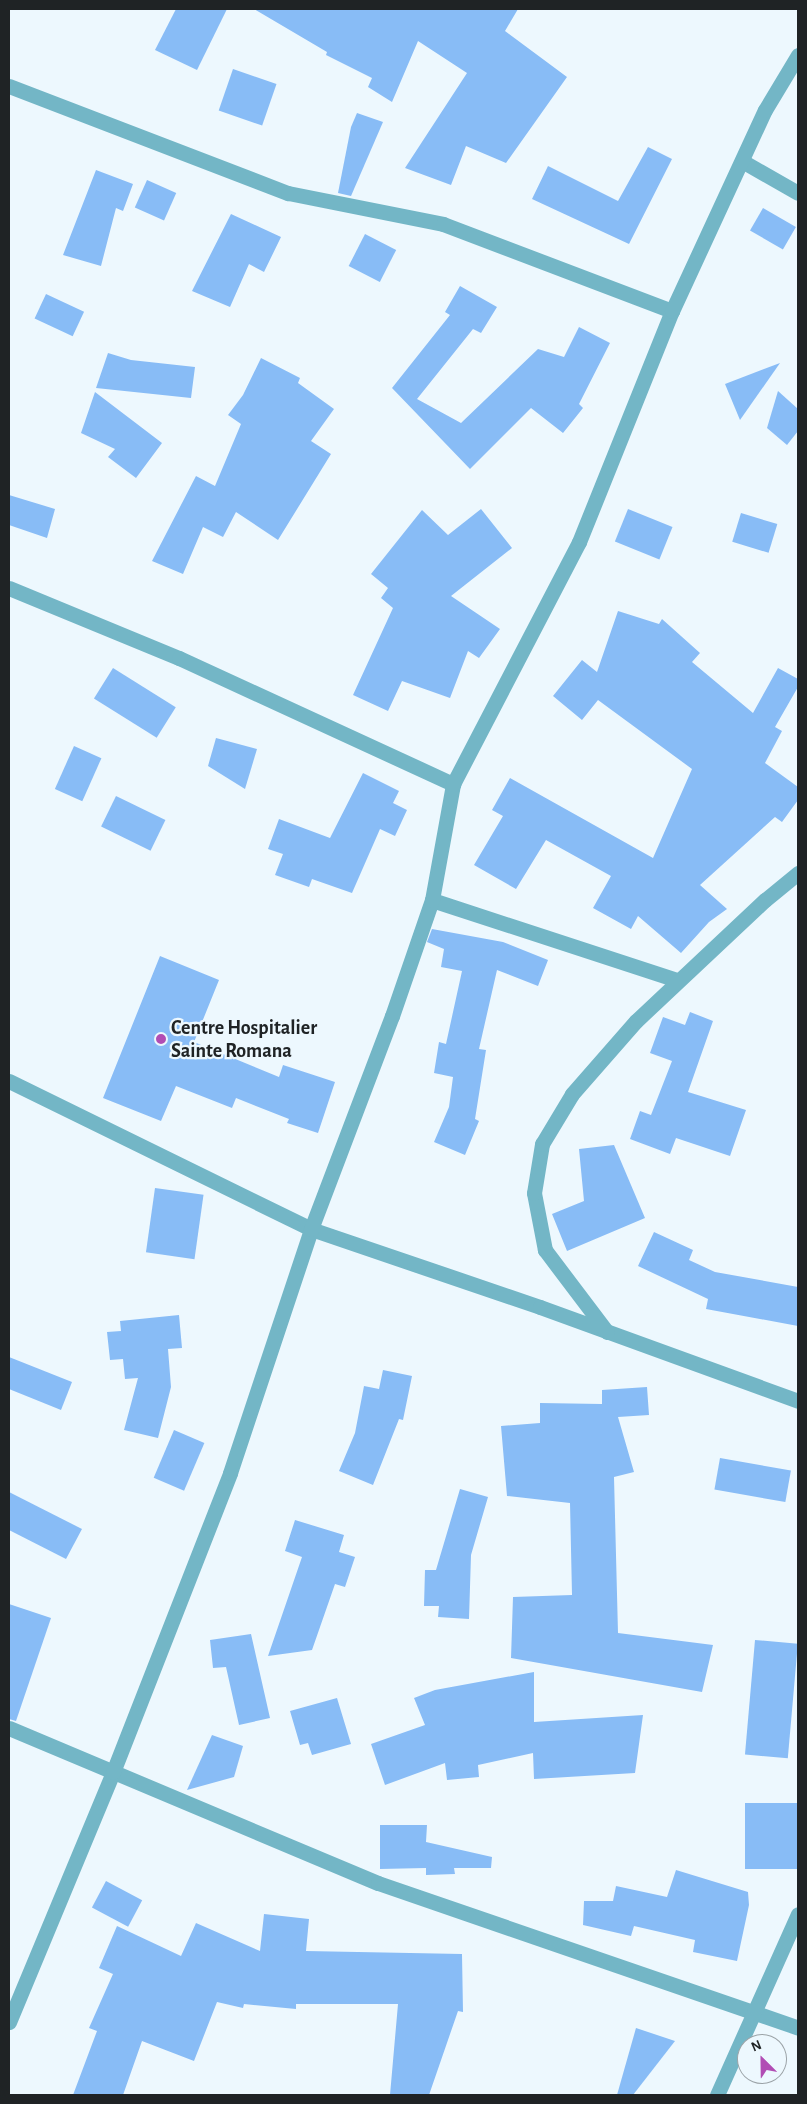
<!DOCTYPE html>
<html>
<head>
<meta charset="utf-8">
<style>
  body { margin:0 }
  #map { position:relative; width:807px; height:2104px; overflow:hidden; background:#edf8fe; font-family:"Alegreya Sans",sans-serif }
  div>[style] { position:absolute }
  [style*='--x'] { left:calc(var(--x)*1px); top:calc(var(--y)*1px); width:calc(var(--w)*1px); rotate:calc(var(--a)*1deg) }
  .building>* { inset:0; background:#88bcf6; transform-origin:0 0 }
  .minor>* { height:15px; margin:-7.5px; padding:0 7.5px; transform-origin:7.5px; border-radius:7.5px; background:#73b6c6 }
  .dots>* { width:14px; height:14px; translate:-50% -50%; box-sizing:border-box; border:2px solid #edf8fe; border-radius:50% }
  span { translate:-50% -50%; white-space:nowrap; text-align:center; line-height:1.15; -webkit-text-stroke:4.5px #edf8fe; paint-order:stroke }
  .poi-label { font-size:20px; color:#1f2325; font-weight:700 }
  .left { translate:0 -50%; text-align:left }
  .frame { position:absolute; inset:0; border:10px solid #1f2325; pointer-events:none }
  .north { position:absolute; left:737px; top:2034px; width:50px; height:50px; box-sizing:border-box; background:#edf8fe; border:1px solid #9ba3a7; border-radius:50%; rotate:337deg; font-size:14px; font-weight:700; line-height:20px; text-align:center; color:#1f2325 }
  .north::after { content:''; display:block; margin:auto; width:18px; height:22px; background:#b14db4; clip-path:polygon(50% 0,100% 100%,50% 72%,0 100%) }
</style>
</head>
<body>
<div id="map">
  <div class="building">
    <i style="clip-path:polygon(176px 9px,227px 9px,197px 70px,155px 50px)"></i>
    <i style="clip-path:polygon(254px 9px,518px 9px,505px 31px,567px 77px,506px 163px,466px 146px,451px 185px,405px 168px,467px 73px,418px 41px,392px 102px,368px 87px,372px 78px,326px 55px,327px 52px)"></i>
    <i style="left:233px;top:69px;width:46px;height:44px;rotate:19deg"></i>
    <i style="clip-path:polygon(357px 113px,383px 122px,351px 196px,338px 193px,351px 127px)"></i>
    <i style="clip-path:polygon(648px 147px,672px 159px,629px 244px,532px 199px,548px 166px,618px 201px)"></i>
    <i style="clip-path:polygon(96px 170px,133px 184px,123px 211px,116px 208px,101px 266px,63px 255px)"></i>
    <i style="left:147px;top:180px;width:32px;height:30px;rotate:24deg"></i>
    <i style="left:763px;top:208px;width:38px;height:26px;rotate:30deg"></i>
    <i style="clip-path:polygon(231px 214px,281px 237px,264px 272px,249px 264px,230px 307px,192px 291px)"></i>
    <i style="left:365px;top:234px;width:35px;height:36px;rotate:27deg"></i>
    <i style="clip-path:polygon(460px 286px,497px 307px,481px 333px,473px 329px,417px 399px,461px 423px,538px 349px,564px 357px,579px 327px,610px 343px,579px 404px,583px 408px,563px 433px,531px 408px,470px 469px,392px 388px,450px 315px,445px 312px)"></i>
    <i style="left:46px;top:294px;width:42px;height:27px;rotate:25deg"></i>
    <i style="clip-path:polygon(108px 353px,131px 360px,195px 367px,191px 398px,96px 388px)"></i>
    <i style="clip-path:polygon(261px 358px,300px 378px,298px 383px,334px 409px,311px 441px,331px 454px,278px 540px,236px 512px,223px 537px,203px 527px,183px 574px,152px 561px,196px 476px,215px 486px,241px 424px,228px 415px,243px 395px)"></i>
    <i style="clip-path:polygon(780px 363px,740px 420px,725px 384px)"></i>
    <i style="clip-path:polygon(778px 391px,798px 409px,798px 431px,787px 445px,767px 428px)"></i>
    <i style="clip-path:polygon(95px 392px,162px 443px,136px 478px,108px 457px,115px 449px,81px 433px)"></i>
    <i style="clip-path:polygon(9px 495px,55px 509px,47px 538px,9px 525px)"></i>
    <i style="clip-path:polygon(481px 509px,512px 548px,451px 596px,500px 629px,479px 658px,468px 651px,450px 698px,402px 681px,388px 711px,353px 695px,393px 608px,381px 598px,388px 588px,371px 574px,422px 510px,448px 535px)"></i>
    <i style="left:628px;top:509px;width:48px;height:35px;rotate:22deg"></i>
    <i style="left:741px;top:513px;width:38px;height:30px;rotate:17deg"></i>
    <i style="clip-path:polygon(618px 611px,659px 624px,662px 619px,700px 653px,692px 662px,753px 713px,778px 668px,798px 679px,798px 687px,775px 727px,782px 731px,765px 763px,798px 787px,798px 800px,782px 822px,775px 817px,700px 885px,727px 909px,709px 922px,681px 953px,638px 916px,631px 929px,593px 908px,611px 876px,546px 840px,516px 889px,474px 865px,503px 816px,492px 810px,510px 778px,653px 858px,692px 769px,598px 700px,582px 720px,553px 696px,582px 660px,597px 672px)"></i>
    <i style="left:113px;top:668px;width:74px;height:36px;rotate:32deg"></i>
    <i style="clip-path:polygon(216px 738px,257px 749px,245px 789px,208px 766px)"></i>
    <i style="left:74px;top:746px;width:30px;height:47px;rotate:24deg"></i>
    <i style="clip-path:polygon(363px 773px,399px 791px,393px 803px,407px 810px,395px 836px,380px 829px,352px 893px,312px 879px,309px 887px,275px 875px,283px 854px,268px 849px,279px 819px,330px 838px)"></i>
    <i style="left:116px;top:796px;width:55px;height:34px;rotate:26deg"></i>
    <i style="clip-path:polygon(432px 929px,503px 942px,548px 960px,538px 986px,497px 970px,479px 1049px,486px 1050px,475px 1119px,479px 1121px,465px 1155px,434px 1142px,449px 1107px,453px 1077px,434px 1073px,439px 1042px,446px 1044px,462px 971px,441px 967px,444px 949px,427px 942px)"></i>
    <i style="clip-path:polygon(160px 956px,219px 980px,194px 1042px,279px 1077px,283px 1065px,335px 1082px,318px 1133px,287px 1123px,289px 1119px,236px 1098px,232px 1108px,176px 1086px,161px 1121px,103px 1098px)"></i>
    <i style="clip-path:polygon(690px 1012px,713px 1021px,688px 1092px,746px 1110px,730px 1156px,676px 1138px,670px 1154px,630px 1139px,640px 1111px,651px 1115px,672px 1061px,650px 1053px,663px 1017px,685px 1025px)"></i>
    <i style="clip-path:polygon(614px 1145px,645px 1218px,567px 1251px,552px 1214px,584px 1201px,579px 1149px)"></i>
    <i style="left:155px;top:1188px;width:49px;height:65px;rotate:8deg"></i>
    <i style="clip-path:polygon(654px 1232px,693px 1250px,689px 1260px,715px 1272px,798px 1287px,798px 1326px,706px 1309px,708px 1299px,638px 1266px)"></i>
    <i style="clip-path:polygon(179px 1315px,182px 1348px,168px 1349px,171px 1387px,158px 1438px,124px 1430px,138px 1378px,125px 1379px,123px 1359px,110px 1360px,107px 1332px,121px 1331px,120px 1321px)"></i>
    <i style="clip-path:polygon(9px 1357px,72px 1382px,61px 1410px,9px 1389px)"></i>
    <i style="clip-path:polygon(383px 1370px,412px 1376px,403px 1420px,399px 1419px,373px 1485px,339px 1471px,355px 1433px,364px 1386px,379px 1389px)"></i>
    <i style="clip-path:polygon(647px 1387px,649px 1415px,618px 1417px,634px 1472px,614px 1477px,618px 1633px,713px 1645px,702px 1692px,511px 1658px,513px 1597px,572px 1595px,570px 1503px,507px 1496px,501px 1426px,540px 1423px,540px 1403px,602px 1404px,602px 1390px)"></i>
    <i style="left:174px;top:1430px;width:33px;height:52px;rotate:23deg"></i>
    <i style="left:720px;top:1458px;width:72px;height:32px;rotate:10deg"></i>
    <i style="clip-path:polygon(460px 1489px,488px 1497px,471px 1555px,469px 1619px,438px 1617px,439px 1606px,424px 1606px,425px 1570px,436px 1570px)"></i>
    <i style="clip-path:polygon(9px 1492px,82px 1529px,66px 1559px,9px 1530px)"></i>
    <i style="clip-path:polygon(295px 1520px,344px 1535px,339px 1552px,355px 1557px,345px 1587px,335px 1584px,312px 1650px,268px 1656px,302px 1557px,285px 1551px)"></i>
    <i style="clip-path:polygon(9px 1604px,51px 1618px,16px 1721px,9px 1719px)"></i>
    <i style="clip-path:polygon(251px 1634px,270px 1718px,239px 1725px,226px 1667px,213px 1668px,210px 1640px)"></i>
    <i style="left:755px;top:1640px;width:43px;height:115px;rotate:5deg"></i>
    <i style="clip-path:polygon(534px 1672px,534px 1722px,643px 1715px,635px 1773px,534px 1779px,533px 1753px,478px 1765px,479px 1777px,447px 1780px,445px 1763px,385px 1785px,371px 1744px,425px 1725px,414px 1698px,435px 1690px)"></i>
    <i style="clip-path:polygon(337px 1698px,351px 1744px,312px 1755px,308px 1743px,300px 1745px,290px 1711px)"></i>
    <i style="clip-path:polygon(212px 1735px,243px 1746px,234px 1777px,187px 1790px)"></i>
    <i style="left:798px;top:1803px;width:66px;height:53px;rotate:90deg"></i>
    <i style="clip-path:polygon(380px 1825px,427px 1825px,426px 1842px,492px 1857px,491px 1868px,454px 1868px,455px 1874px,426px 1875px,426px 1868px,380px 1869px)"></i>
    <i style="clip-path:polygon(676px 1870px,748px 1892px,749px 1905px,737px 1961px,693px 1952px,695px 1940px,634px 1926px,631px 1936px,583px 1925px,584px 1901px,613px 1901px,616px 1886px,667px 1897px)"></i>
    <i style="left:106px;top:1881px;width:41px;height:30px;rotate:28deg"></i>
    <i style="clip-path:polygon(264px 1914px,309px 1919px,306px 1951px,462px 1954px,463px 2012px,458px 2011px,429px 2095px,390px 2095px,398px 2004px,296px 2004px,296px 2009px,244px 2004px,243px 2008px,217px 2002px,194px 2061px,142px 2041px,123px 2095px,73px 2095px,97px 2031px,89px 2028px,113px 1974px,99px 1968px,117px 1926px,181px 1956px,196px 1923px,260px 1951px)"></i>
    <i style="clip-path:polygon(636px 2028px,675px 2041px,633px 2095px,617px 2095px)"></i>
  </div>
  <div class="minor">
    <i style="--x:9;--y:86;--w:299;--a:21"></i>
    <i style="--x:288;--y:193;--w:158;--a:11.3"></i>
    <i style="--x:443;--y:224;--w:245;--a:20.8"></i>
    <i style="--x:742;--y:161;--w:64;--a:29.7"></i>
    <i style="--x:9;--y:588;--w:184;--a:22.4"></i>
    <i style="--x:179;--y:658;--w:302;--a:24.7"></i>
    <i style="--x:432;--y:900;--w:258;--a:18.1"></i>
    <i style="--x:9;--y:1081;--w:336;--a:26.1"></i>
    <i style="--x:311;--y:1229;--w:242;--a:18.8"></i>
    <i style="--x:540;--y:1307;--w:275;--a:20"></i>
    <i style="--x:607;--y:1332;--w:103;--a:-127.1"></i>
    <i style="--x:545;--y:1250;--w:58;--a:-100.9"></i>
    <i style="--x:534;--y:1193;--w:50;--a:-80.7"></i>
    <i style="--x:542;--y:1144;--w:58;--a:-59"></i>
    <i style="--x:572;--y:1094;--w:97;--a:-48.8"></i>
    <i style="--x:636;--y:1021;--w:177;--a:-43.2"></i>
    <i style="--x:765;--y:900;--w:43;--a:-39.3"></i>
    <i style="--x:9;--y:1728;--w:400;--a:22.8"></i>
    <i style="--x:378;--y:1883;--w:444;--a:19"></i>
    <i style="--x:9;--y:2022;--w:271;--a:-67.4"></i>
    <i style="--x:113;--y:1772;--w:321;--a:-68.6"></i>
    <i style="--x:230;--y:1473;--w:257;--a:-71.6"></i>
    <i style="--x:311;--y:1229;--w:228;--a:-69.2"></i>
    <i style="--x:392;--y:1016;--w:123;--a:-71"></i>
    <i style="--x:432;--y:900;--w:118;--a:-79.7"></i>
    <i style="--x:453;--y:784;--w:273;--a:-62.5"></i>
    <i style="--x:579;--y:542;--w:249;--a:-68.1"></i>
    <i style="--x:672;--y:311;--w:221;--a:-65.2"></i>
    <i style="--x:765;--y:110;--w:64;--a:-59"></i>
    <i style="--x:717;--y:2095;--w:198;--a:-65.9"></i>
  </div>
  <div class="dots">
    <i style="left:161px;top:1039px;background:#b14db4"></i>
  </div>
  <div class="poi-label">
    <span class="left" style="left:171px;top:1040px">Centre Hospitalier<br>Sainte Romana</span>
  </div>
  <div class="frame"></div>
  <div class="north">N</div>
</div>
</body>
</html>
